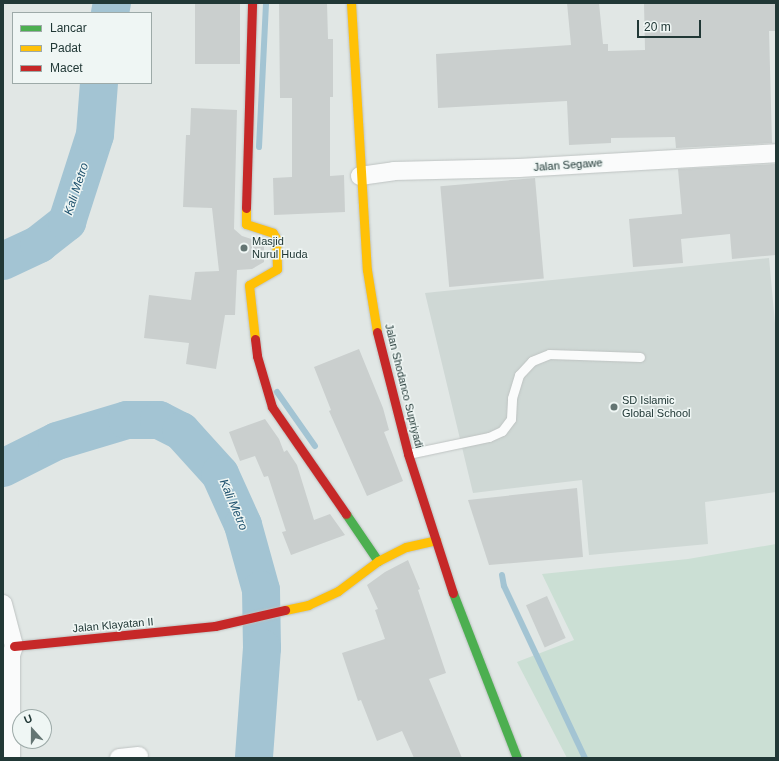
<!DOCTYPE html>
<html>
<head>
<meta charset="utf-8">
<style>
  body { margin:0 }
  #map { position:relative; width:779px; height:761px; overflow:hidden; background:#e1e7e5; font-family:Arial,sans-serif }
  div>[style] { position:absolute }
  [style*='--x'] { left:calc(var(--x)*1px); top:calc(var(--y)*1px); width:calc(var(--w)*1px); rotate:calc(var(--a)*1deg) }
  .built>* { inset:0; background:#cfd8d5 }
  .green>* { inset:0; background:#cbdfd4 }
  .stream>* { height:6px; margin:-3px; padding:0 3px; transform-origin:3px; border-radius:3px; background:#a3c4d3 }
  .river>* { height:38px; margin:-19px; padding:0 19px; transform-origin:19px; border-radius:19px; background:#a3c4d3 }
  .building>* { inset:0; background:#cacfce; transform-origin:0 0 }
  .roads { filter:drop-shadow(0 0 1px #bec3c2) drop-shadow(0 0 1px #bec3c2) }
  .lane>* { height:9px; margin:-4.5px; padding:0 4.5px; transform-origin:4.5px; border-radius:4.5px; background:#fafbfb }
  .street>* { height:18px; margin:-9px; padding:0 9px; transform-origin:9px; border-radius:9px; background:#fafbfb }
  .fast>* { height:9px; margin:-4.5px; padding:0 4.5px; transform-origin:4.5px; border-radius:4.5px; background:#4caf50 }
  .slow>* { height:9px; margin:-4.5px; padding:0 4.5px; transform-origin:4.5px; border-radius:4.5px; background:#ffc107 }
  .jam>* { height:9px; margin:-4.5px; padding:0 4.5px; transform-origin:4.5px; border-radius:4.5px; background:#c62828 }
  .dots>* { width:11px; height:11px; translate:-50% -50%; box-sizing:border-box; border:2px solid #eff6f4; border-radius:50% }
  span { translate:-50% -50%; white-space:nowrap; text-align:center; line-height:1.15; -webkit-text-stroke:3px #eff6f4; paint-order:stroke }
  .street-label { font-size:11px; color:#213836 }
  .poi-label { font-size:11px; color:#213836 }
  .left { translate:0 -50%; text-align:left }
  .water-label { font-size:12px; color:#20536f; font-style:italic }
  .frame { position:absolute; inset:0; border:4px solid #213836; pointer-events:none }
  .legend { position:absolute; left:12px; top:12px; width:140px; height:72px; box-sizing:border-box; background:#eff6f4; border:1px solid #9daaa8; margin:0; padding:5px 7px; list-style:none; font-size:12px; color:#213836 }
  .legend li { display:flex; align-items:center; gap:8px; height:20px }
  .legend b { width:20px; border:1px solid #9daaa8 }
  .north { position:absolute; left:12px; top:709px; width:40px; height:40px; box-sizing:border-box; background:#eff6f4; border:1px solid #9daaa8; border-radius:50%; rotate:339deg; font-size:11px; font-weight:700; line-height:16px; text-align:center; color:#213836 }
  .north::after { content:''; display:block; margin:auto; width:14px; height:18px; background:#647573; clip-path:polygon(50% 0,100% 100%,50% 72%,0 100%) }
  .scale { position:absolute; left:637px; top:20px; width:64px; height:18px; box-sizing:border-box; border:2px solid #213836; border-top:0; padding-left:5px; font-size:12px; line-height:14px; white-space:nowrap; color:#213836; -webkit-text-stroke:3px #eff6f4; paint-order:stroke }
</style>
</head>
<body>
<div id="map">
  <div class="built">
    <i style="clip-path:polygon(769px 258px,776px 334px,776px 492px,705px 502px,708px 544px,589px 555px,582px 480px,473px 493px,425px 293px)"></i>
  </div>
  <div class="green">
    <i style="clip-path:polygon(776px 544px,776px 758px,567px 758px,517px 662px,574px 640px,542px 574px,688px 559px)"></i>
  </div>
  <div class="stream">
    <i style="--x:259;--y:147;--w:144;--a:-87.2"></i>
    <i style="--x:277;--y:392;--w:66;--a:54.9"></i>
    <i style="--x:502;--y:575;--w:11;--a:80"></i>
    <i style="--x:504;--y:586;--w:190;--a:64.8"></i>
  </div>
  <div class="river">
    <i style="--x:110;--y:13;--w:10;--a:-79"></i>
    <i style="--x:3;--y:261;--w:40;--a:-25"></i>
    <i style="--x:39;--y:244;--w:36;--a:-38"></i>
    <i style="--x:67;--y:222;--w:91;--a:-72.2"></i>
    <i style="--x:95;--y:135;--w:52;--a:-85.6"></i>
    <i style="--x:3;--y:468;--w:60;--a:-26.6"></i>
    <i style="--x:57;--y:441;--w:73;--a:-16.7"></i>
    <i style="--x:127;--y:420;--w:32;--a:0"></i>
    <i style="--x:159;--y:420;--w:25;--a:27"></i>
    <i style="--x:181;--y:431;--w:58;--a:47.8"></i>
    <i style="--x:220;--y:474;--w:56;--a:65.7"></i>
    <i style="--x:243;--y:525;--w:67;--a:74.5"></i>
    <i style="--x:261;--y:590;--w:58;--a:89"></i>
    <i style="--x:262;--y:648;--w:110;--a:94.2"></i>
  </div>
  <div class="building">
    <i style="left:195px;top:3px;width:45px;height:61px"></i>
    <i style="clip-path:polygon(279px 3px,327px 3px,328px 39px,333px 39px,333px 97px,330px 97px,330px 176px,344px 175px,345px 212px,274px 215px,273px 178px,292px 177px,292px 98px,280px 98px)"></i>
    <i style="clip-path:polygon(567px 3px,599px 3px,603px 44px,608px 44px,608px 51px,645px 50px,644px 3px,776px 3px,776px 31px,769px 31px,772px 143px,676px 148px,675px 137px,611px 138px,611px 143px,569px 145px,567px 101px,438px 108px,436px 54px,571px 45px)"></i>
    <i style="clip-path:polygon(191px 108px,237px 110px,234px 229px,242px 236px,264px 243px,264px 262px,252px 269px,237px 270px,235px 315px,225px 315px,216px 369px,186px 364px,189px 343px,144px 338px,149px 295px,191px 300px,195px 272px,219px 271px,212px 208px,183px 207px,186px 135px,190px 135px)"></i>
    <i style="clip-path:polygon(776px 164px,776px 255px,732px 259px,730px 234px,681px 239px,683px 263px,633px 267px,629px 219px,682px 214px,678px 169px)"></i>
    <i style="left:535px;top:178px;width:101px;height:95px;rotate:85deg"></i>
    <i style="clip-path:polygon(359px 349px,383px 408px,389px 430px,384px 432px,403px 481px,367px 496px,329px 411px,331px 410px,314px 367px)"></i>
    <i style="clip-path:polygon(265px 419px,279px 439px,284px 452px,287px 450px,297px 465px,314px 520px,330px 514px,345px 535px,291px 555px,282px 532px,286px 531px,268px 476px,264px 477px,255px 456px,240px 461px,229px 432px)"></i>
    <i style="clip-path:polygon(577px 488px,583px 557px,489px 565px,468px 500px)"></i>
    <i style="clip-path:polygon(408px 560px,420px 589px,418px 590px,446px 673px,429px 679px,462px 758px,414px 758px,402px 731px,377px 741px,361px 700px,358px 701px,342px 653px,385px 639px,375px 610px,378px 609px,367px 585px,385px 572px)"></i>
    <i style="left:547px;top:596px;width:46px;height:23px;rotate:66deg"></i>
  </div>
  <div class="roads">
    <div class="lane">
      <i style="--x:408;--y:454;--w:83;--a:-11.9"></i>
      <i style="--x:489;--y:437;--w:14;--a:-25"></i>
      <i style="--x:502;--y:431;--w:15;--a:-53"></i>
      <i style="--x:511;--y:419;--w:21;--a:-87"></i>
      <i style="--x:512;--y:398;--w:24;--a:-73"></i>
      <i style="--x:519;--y:375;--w:19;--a:-47"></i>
      <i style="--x:532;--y:361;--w:18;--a:-22"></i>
      <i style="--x:549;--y:354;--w:91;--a:1.9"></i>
    </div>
    <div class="street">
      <i style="--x:360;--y:176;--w:34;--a:-8"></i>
      <i style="--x:394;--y:171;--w:125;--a:-1.4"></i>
      <i style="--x:519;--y:168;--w:257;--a:-3.3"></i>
      <i style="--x:3;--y:604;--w:43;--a:75.3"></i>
      <i style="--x:14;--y:646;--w:9;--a:108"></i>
      <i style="--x:11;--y:655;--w:103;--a:90"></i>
      <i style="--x:119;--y:758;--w:20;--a:-6"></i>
    </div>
    <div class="fast">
      <i style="--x:346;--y:514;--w:57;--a:55.8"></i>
      <i style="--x:453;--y:593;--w:177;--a:68.8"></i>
    </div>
    <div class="slow">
      <i style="--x:351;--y:3;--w:267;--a:86.6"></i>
      <i style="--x:367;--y:270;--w:63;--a:80.8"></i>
      <i style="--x:246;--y:208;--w:16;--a:90"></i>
      <i style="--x:246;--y:224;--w:28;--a:18"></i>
      <i style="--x:273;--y:233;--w:6;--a:59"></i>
      <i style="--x:276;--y:238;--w:31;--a:88"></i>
      <i style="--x:277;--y:269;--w:32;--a:150"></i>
      <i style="--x:249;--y:285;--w:54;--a:83.7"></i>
      <i style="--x:285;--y:610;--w:24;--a:-12"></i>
      <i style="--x:308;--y:605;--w:33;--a:-25"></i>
      <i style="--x:338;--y:591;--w:50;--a:-36.9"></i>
      <i style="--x:378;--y:561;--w:31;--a:-27"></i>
      <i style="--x:406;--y:547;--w:31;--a:-13"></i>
    </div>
    <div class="jam">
      <i style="--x:246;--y:208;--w:205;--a:-88.3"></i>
      <i style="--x:377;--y:332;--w:126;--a:75.7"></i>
      <i style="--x:408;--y:454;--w:146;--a:72.1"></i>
      <i style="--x:255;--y:339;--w:17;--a:83"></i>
      <i style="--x:257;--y:356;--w:53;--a:73.6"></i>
      <i style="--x:272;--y:407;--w:130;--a:55.3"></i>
      <i style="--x:14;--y:646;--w:202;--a:-5.7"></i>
      <i style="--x:215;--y:626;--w:72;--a:-12.9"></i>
    </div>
  </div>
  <div class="dots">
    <i style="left:244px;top:248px;background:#647573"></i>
    <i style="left:614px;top:407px;background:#647573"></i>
  </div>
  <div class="street-label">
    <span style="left:568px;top:165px;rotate:-4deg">Jalan Segawe</span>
    <span style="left:404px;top:386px;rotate:76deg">Jalan Shodanco Supriyadi</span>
    <span style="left:113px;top:625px;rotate:-5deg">Jalan Klayatan II</span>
  </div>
  <div class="poi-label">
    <span class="left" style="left:252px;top:248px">Masjid<br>Nurul Huda</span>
    <span class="left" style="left:622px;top:407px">SD Islamic<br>Global School</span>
  </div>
  <div class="water-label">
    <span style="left:77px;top:189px;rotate:-72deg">Kali Metro</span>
    <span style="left:233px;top:505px;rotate:67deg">Kali Metro</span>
  </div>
  <div class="frame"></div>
  <ul class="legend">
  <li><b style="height:5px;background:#4caf50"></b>Lancar</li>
  <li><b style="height:5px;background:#ffc107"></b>Padat</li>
  <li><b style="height:5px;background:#c62828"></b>Macet</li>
  </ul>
  <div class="north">U</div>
  <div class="scale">20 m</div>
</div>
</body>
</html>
